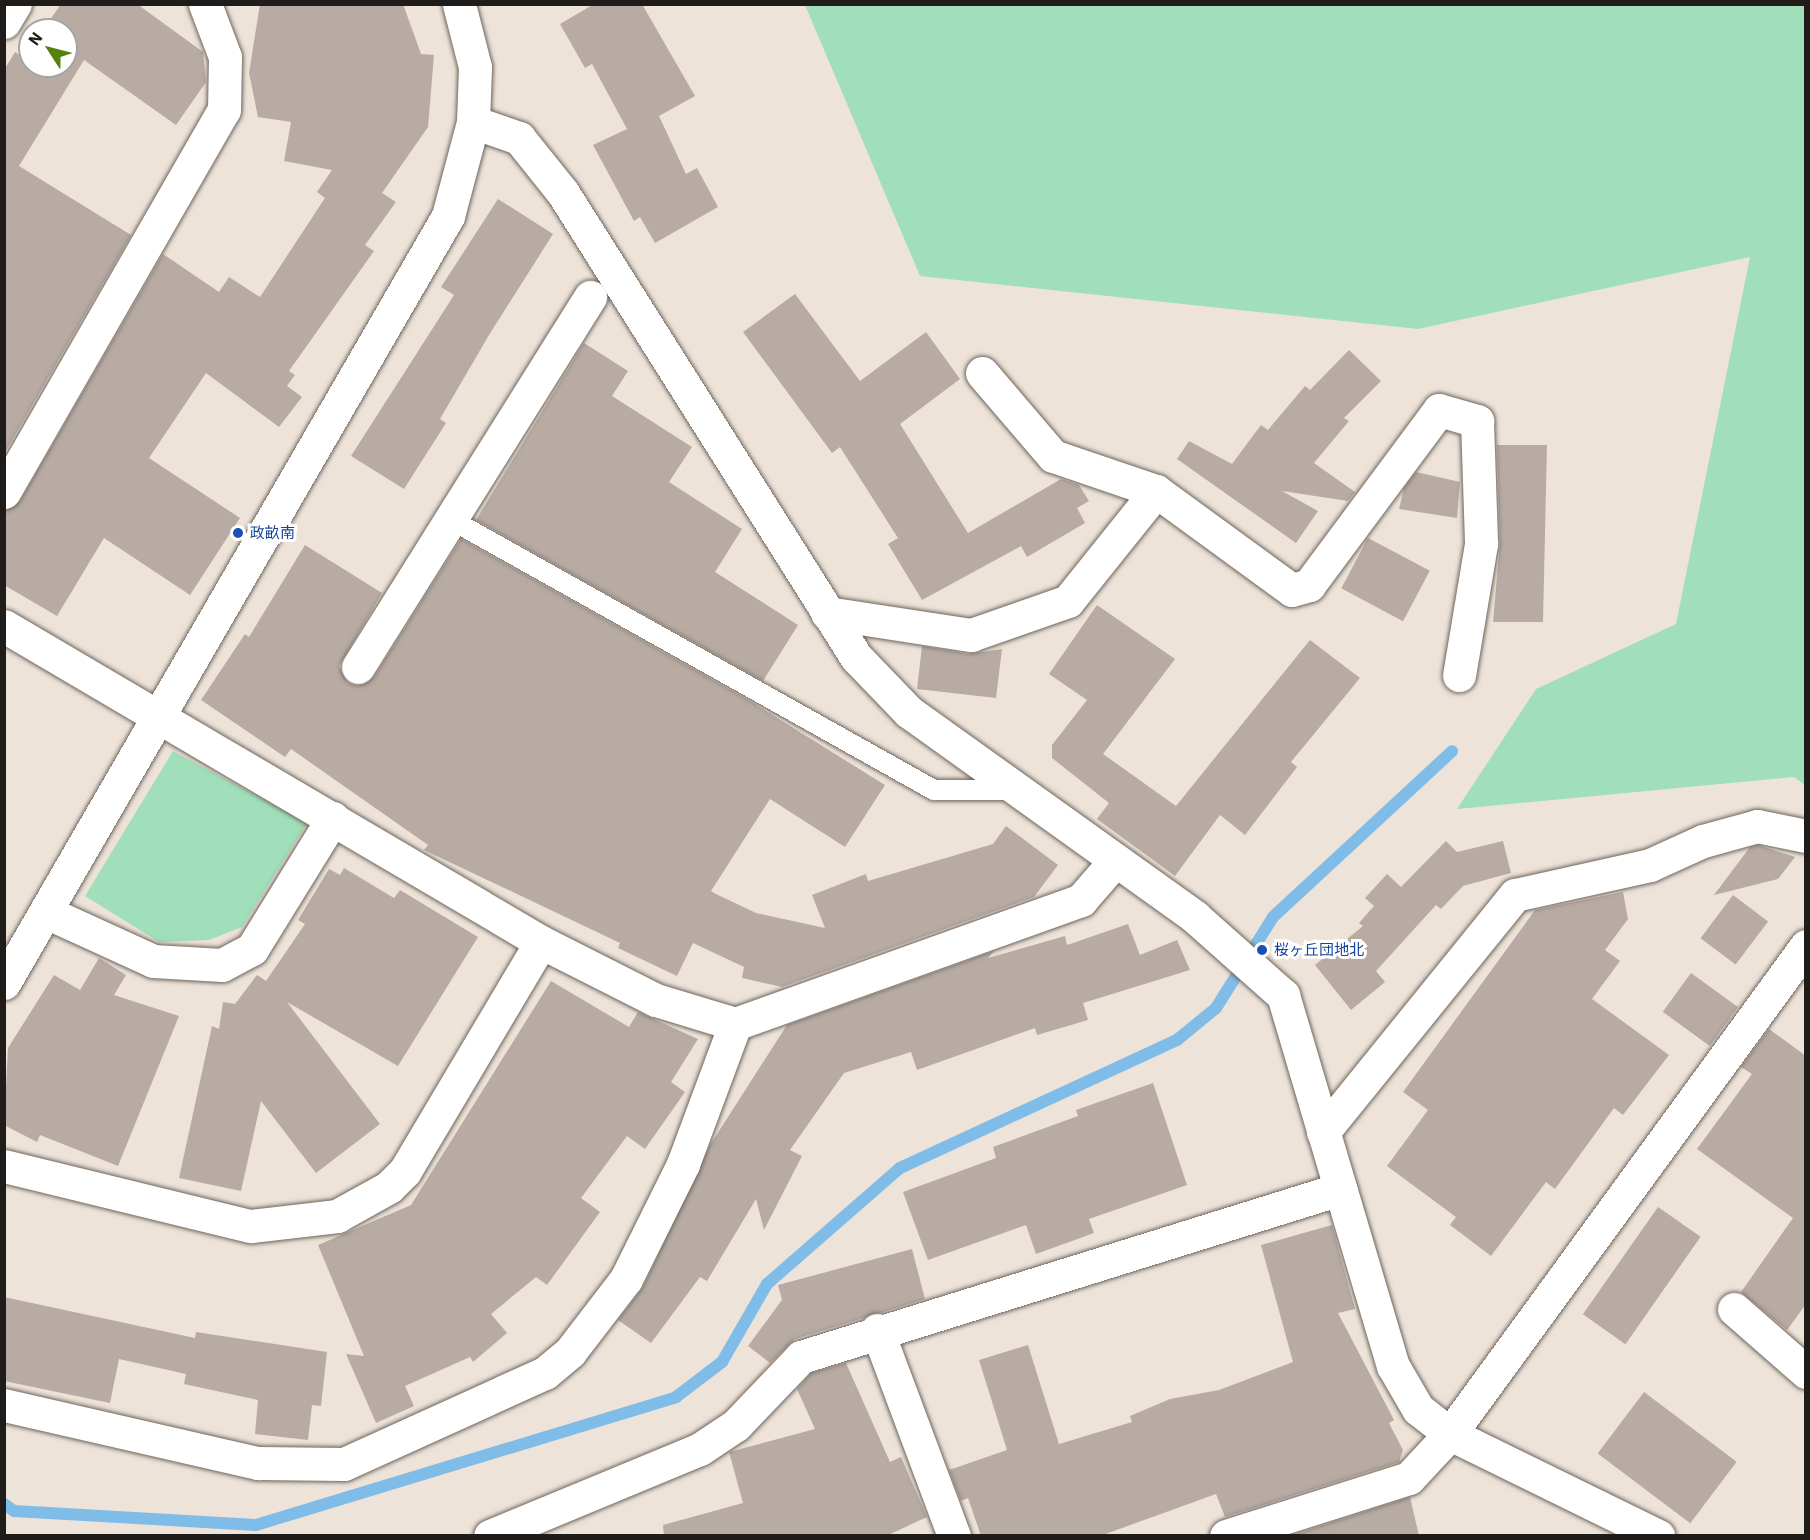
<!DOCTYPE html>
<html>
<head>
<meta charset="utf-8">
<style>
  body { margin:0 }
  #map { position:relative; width:1810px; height:1540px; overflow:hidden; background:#eee3d9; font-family:"IBM Plex Sans","Noto Sans JP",sans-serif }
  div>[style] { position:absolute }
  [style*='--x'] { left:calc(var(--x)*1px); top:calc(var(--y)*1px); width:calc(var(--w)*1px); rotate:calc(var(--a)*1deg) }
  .green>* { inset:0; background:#a0dfb9 }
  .stream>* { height:12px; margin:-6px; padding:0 6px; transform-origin:6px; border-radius:6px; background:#7fbde8 }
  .building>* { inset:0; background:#b8aba4; transform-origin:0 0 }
  .roads { filter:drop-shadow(0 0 2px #6e655c) drop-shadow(0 0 2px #6e655c) }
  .lane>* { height:20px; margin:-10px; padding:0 10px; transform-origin:10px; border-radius:10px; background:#fff }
  .street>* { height:33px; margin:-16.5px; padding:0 16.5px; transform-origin:16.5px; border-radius:16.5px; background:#fff }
  .secondary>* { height:33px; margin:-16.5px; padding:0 16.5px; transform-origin:16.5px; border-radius:16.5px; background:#fff }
  .dots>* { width:16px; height:16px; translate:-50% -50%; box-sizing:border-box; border:3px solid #fff; border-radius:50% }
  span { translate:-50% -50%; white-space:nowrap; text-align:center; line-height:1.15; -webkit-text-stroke:6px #fff; paint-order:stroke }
  .transit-label { font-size:15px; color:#164399 }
  .left { translate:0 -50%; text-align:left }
  .frame { position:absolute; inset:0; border:6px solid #201c19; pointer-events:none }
  .north { position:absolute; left:18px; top:18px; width:60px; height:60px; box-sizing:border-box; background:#fff; border:2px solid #a6a4a3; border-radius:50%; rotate:306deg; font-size:16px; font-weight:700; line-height:24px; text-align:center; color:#201c19 }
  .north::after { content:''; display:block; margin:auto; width:21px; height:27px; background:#55820f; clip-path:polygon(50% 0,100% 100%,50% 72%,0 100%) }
</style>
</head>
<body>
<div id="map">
  <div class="green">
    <i style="clip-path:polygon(805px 5px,1805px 5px,1805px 785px,1794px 777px,1457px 809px,1536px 689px,1676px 624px,1750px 257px,1418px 329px,920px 276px)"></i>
    <i style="clip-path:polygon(173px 751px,307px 823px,242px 927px,209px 940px,159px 942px,85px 896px)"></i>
  </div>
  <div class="stream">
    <i style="--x:4;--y:1504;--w:12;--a:35"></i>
    <i style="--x:14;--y:1511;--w:242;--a:3.3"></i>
    <i style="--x:256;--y:1525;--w:439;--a:-16.9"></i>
    <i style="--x:676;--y:1397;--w:58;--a:-37.3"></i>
    <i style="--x:722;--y:1362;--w:90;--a:-60"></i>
    <i style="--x:767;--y:1284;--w:176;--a:-41.1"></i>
    <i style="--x:900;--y:1168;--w:305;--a:-24.8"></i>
    <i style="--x:1177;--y:1040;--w:50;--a:-39.4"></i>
    <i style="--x:1216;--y:1008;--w:107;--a:-57.9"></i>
    <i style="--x:1273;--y:917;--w:244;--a:-42.8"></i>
  </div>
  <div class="building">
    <i style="clip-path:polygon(61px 4px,137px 4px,203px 52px,206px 82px,176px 125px,84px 60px,19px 166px,131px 235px,4px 454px,4px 70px,15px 52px,23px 57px,30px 48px,30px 66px,66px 66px,66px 30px,43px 30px)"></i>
    <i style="clip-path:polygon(260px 4px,403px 4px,421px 54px,434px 55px,428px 127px,382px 193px,396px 202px,365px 245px,374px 251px,289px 371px,295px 375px,287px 386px,302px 397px,279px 427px,206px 373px,149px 458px,240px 518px,190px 595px,104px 538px,57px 616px,4px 585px,4px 511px,20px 501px,163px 254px,219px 292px,229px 277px,260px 297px,325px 198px,317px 192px,332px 170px,284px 161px,291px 122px,258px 117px,249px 73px)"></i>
    <i style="clip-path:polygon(594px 4px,642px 4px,695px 96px,659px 116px,686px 174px,697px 168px,718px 207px,655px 243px,640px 217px,634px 221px,593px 145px,627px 129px,592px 64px,585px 68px,560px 24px)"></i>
    <i style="clip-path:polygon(498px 199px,553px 234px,489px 335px,440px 419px,446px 423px,404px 489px,351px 456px,454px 295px,441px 287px)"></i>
    <i style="clip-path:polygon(795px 294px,860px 381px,926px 332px,960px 379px,900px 424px,968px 533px,1061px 479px,1079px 485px,1089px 501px,1077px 508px,1085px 523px,1027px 557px,1021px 546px,922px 600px,888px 544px,898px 538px,840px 447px,832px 453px,743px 332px)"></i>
    <i style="clip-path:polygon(584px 343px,628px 371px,612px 396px,692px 447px,669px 482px,742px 529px,715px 572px,798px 625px,763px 681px,476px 520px)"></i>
    <i style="clip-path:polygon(1349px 350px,1381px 381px,1344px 418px,1349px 421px,1314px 463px,1355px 492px,1348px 501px,1282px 491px,1318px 511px,1296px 543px,1177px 459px,1189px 441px,1232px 464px,1261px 425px,1268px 430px,1305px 386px,1310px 390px)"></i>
    <i style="clip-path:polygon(1497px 445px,1547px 445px,1543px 622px,1493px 622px,1500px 543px)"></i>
    <i style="clip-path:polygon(1416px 472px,1460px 482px,1457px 518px,1399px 509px,1404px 488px)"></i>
    <i style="left:1368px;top:538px;width:70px;height:57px;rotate:28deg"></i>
    <i style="clip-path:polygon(461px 539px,750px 701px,885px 785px,845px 847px,770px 799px,711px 891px,716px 894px,756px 913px,825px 928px,812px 895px,866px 874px,868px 881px,993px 844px,1006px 826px,1058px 865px,1034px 897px,782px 987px,742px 978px,744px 967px,693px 943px,677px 976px,618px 948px,620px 943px,424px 850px,428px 845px,291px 749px,285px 757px,201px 700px,245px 634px,249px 637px,305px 545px,382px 593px,339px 666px,348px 683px,358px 686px,374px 677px)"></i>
    <i style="clip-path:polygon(1097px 605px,1175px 659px,1103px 754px,1176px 806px,1310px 640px,1360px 678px,1291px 762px,1297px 767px,1245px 835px,1220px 815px,1175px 876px,1097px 819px,1109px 803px,1052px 758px,1052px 745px,1087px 700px,1049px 674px)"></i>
    <i style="clip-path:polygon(922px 646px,968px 654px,1002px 649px,996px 698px,917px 689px)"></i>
    <i style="clip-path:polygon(1446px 841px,1457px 852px,1503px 841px,1511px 873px,1463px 886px,1441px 909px,1436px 905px,1376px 971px,1385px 982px,1351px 1010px,1315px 965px,1363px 926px,1359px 923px,1374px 906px,1365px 898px,1387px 874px,1401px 887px)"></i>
    <i style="clip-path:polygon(1758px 845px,1795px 857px,1778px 879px,1714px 895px,1750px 847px)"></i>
    <i style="clip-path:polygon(344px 868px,394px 898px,400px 890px,478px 937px,398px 1066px,287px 1002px,380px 1124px,316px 1173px,261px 1101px,241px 1191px,179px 1178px,212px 1026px,219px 1029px,223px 1002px,235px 1004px,257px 975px,266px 981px,305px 924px,298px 920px,329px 869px,340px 875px)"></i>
    <i style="clip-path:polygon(1623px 892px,1628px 919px,1605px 950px,1620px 961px,1592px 999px,1669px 1055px,1623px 1115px,1614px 1108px,1555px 1189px,1546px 1182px,1491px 1256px,1450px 1225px,1456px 1217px,1387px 1166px,1428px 1110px,1403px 1092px,1535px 910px)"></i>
    <i style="left:1733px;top:895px;width:44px;height:54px;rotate:37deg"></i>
    <i style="clip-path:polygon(1128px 924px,1140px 955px,1177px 940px,1190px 970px,1083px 1003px,1088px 1020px,1037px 1035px,1035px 1028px,917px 1070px,911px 1052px,844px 1073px,790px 1150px,802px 1156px,764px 1230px,756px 1199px,707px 1281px,700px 1277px,651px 1343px,618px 1320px,643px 1287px,710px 1145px,787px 1025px,994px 951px,988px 958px,1065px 936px,1067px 945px)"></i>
    <i style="clip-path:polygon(99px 958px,126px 975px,114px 995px,179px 1016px,118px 1166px,40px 1135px,37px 1142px,4px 1125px,8px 1048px,54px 975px,80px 990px)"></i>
    <i style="left:1691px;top:973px;width:58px;height:48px;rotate:36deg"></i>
    <i style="clip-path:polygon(551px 981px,629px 1027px,638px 1012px,698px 1039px,671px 1082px,685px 1092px,645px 1149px,627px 1136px,581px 1198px,600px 1212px,547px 1285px,536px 1277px,491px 1314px,507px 1333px,473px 1362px,470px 1357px,405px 1386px,414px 1406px,376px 1423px,346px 1354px,364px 1356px,318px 1245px,411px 1205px)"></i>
    <i style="clip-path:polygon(1769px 1029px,1806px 1056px,1806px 1304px,1787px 1330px,1741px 1292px,1793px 1218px,1697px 1149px,1752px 1074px,1741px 1067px)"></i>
    <i style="clip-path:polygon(1153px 1083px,1187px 1185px,1089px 1219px,1094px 1233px,1036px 1254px,1026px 1225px,928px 1260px,903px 1192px,996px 1158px,993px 1147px,1078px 1116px,1076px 1110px)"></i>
    <i style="left:1658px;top:1207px;width:52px;height:131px;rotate:35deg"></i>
    <i style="clip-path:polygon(1332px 1225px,1355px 1309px,1338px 1313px,1394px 1420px,1389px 1423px,1403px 1450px,1399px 1462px,1225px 1517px,1216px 1494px,1100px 1536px,981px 1536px,968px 1498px,961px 1501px,949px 1470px,1007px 1450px,979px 1360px,1028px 1345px,1059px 1444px,1132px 1422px,1130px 1416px,1170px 1399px,1219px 1390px,1293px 1362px,1261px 1245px)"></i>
    <i style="clip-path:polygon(912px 1249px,925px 1299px,795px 1339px,770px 1363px,748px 1346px,782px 1300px,778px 1285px)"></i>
    <i style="clip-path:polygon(4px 1297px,195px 1338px,196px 1332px,327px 1352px,321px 1406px,312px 1405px,308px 1440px,255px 1434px,258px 1400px,184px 1384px,186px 1374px,119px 1359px,110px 1403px,4px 1381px)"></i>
    <i style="clip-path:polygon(846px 1363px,890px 1462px,901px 1457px,927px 1517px,886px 1536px,664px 1536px,663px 1525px,743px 1503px,729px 1452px,815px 1429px,797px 1389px,811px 1373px)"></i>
    <i style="left:1644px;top:1392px;width:116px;height:77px;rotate:37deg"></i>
    <i style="clip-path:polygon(1410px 1497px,1419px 1536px,1290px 1536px)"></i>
  </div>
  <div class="roads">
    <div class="lane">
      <i style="--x:450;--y:519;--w:555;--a:29.25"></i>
      <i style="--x:934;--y:790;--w:81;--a:0"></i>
    </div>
    <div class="street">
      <i style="--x:4;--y:22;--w:21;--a:-59"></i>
      <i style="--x:473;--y:122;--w:49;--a:19.2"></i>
      <i style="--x:519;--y:138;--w:70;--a:51.3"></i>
      <i style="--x:563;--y:193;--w:549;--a:57.73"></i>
      <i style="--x:856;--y:657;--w:76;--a:46.1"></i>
      <i style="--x:909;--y:712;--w:352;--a:35.6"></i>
      <i style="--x:1195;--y:917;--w:118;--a:41.6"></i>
      <i style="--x:1283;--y:995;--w:387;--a:73.5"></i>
      <i style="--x:1393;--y:1366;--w:50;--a:59.8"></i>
      <i style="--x:1418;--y:1409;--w:41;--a:38"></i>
      <i style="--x:1450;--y:1434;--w:232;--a:26.1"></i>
      <i style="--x:982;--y:373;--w:109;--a:49.5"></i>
      <i style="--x:1053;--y:456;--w:109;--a:18.8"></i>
      <i style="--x:4;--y:492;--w:441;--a:-60.1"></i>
      <i style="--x:224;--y:110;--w:53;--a:-88.9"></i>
      <i style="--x:225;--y:57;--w:57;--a:-110.7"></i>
      <i style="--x:827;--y:613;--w:146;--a:8.7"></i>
      <i style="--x:971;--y:635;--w:103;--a:-19.3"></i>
      <i style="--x:1068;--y:601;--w:141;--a:-51.3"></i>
      <i style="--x:1156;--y:491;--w:168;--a:36.1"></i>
      <i style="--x:1292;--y:590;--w:18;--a:-16"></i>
      <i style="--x:1309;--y:585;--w:218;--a:-53.4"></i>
      <i style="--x:1439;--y:410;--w:40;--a:16"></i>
      <i style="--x:1477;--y:421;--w:123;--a:88.1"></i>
      <i style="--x:1481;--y:544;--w:133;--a:99.5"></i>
      <i style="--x:4;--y:626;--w:623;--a:30.47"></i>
      <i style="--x:541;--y:942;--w:129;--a:26.8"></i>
      <i style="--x:656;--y:1000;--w:83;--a:16.9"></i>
      <i style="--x:735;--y:1024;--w:368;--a:-19.7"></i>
      <i style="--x:1081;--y:900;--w:50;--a:-49"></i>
      <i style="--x:358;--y:667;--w:437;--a:-57.9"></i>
      <i style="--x:46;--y:912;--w:118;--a:24.6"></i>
      <i style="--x:153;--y:961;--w:69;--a:3.3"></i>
      <i style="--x:222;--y:965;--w:34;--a:-28"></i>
      <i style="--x:252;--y:949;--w:154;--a:-58.3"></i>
      <i style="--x:1323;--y:1132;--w:305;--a:-51"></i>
      <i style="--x:1515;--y:895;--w:138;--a:-12.5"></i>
      <i style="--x:1650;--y:865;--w:58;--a:-24.4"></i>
      <i style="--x:1703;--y:841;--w:56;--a:-15.5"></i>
      <i style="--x:1757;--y:826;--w:50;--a:11.5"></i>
      <i style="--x:4;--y:1166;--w:254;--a:13.7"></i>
      <i style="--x:251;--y:1226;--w:87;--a:-6.6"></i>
      <i style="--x:337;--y:1216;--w:60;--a:-29.1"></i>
      <i style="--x:389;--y:1187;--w:23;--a:-45"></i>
      <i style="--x:405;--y:1171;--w:266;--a:-59.3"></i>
      <i style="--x:1734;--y:1309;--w:96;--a:41.2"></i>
      <i style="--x:877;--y:1330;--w:220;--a:69.5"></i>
      <i style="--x:4;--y:1405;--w:261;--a:12.9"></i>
      <i style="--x:258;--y:1463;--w:86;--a:0.7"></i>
      <i style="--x:344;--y:1464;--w:221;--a:-24.4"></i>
      <i style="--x:545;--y:1373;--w:33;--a:-40"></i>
      <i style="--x:570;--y:1352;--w:92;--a:-52.5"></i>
      <i style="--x:626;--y:1279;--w:128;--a:-63.6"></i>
      <i style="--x:683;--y:1164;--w:149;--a:-69.6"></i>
      <i style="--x:490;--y:1536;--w:227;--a:-22.5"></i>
      <i style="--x:700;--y:1449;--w:43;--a:-33.7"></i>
      <i style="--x:736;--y:1425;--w:94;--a:-46.3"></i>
      <i style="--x:801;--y:1357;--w:565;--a:-17.31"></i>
      <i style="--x:1226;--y:1536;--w:192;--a:-17.6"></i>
      <i style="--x:1409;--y:1478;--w:60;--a:-47"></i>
      <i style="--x:1450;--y:1434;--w:604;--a:-53.89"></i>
    </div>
    <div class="secondary">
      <i style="--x:4;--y:983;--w:886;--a:-59.93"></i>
      <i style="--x:448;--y:216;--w:97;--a:-75.1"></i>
      <i style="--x:473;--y:122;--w:55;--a:-87.9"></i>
      <i style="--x:475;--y:67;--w:65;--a:-104.3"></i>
    </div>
  </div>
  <div class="dots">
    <i style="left:238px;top:533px;background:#1a4fb4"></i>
    <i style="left:1262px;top:950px;background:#1a4fb4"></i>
  </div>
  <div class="transit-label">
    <span class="left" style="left:250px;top:533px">政畝南</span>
    <span class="left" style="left:1274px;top:950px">桜ヶ丘団地北</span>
  </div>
  <div class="frame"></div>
  <div class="north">N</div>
</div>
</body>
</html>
